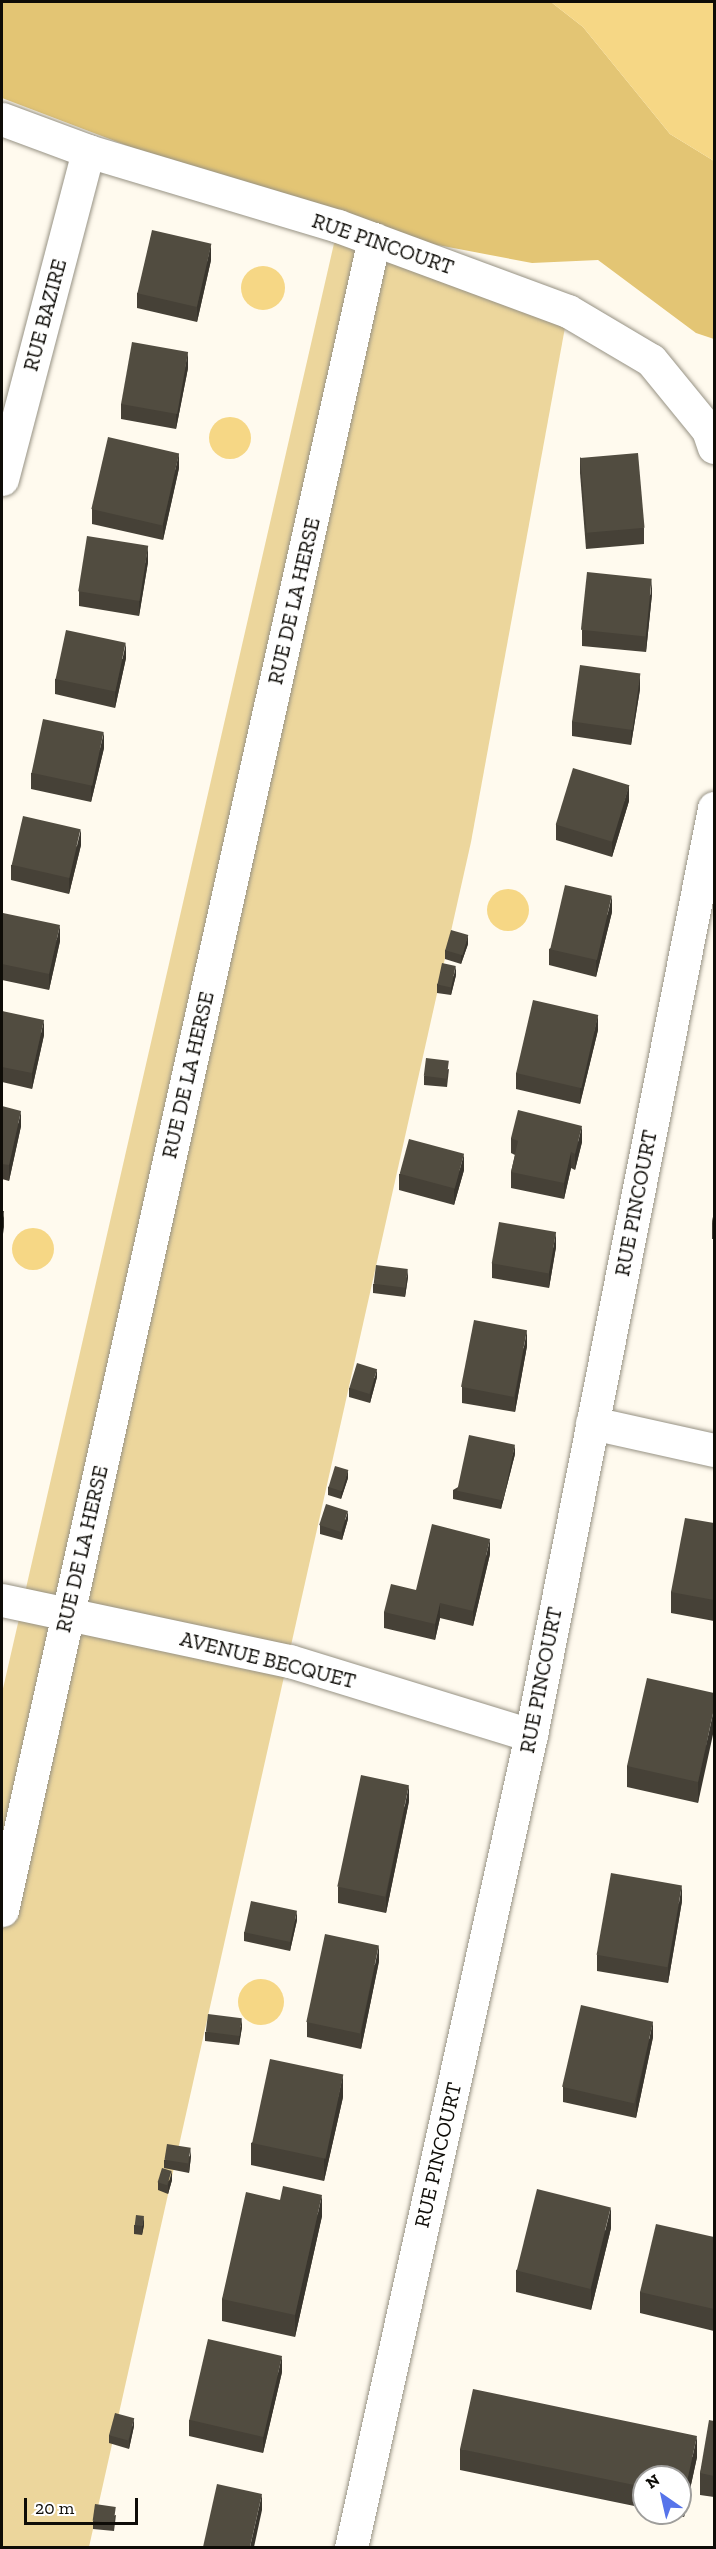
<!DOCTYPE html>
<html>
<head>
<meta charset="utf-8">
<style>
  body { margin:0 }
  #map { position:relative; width:716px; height:2549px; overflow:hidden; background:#fffaee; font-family:"Zilla Slab",serif }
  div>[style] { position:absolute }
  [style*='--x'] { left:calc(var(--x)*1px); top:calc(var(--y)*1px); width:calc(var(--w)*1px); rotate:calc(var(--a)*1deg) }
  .green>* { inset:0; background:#ecd69c }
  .forest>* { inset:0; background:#e3c574 }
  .water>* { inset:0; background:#f6d785 }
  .round { border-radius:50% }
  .roads { filter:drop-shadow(0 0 2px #979284) drop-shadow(0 0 2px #979284) }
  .minor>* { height:33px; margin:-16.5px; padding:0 16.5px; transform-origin:16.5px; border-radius:16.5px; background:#fff }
  .wall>* { inset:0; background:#464137 }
  .shaded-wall>* { inset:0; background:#39352d }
  .building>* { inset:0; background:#514c40; transform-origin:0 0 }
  span { translate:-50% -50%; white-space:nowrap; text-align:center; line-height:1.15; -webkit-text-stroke:6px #fff; paint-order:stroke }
  .street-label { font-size:21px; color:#0e0c07 }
  .frame { position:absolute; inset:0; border:3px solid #0e0c07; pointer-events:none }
  .north { position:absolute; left:632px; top:2465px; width:60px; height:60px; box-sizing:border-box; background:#fff; border:2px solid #9f9e9c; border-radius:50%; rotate:326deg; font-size:16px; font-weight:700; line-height:24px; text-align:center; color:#0e0c07 }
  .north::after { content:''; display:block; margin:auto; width:21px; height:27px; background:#5774ea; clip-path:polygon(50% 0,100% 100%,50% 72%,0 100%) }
  .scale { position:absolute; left:24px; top:2498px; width:114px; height:27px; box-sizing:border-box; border:3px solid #0e0c07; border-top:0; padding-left:8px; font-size:18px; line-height:21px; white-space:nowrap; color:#0e0c07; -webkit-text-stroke:4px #fff; paint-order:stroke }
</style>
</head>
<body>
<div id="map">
  <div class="green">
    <i style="clip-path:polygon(338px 226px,568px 311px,471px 842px,89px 2547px,2px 2548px,2px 1693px)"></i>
  </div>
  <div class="forest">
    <i style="clip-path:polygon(2px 2px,551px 2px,583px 27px,670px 134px,714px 161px,714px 339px,696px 333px,598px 260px,532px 263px,338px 226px,2px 98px)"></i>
  </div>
  <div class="water">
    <i style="clip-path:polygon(551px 2px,714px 2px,714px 161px,670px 134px,583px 27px)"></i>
    <i class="round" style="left:241px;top:266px;width:44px;height:44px"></i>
    <i class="round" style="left:209px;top:417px;width:42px;height:42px"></i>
    <i class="round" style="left:487px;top:889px;width:42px;height:42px"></i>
    <i class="round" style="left:12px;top:1228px;width:42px;height:42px"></i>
    <i class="round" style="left:238px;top:1979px;width:46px;height:46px"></i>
  </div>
  <div class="roads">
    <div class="minor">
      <i style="--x:2;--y:119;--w:92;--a:20.4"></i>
      <i style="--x:88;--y:151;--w:261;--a:16.7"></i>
      <i style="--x:338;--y:226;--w:245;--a:20.3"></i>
      <i style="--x:568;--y:311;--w:96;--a:30.6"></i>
      <i style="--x:651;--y:360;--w:90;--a:50.8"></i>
      <i style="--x:708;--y:430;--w:18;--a:71"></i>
      <i style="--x:2;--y:479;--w:339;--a:-75.3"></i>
      <i style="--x:592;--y:1423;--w:125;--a:12.5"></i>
      <i style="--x:2;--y:1600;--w:294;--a:12"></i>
      <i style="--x:290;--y:1661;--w:252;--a:17.1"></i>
      <i style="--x:2;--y:1910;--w:1712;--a:-77.45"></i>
      <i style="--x:351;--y:2548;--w:833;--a:-77.52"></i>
      <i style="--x:531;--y:1735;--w:945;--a:-78.83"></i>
    </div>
  </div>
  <div class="wall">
    <i style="clip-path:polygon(211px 260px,197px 322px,137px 308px,137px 293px)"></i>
    <i style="clip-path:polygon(188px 368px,176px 429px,121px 419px,121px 404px)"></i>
    <i style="clip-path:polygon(580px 457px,644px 528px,644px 544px,586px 549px,580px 473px)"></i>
    <i style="clip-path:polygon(179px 468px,163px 540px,92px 524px,92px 509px)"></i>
    <i style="clip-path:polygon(148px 562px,139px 616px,79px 606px,79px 591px)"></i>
    <i style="clip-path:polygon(652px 594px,646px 652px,582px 646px,582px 630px)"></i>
    <i style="clip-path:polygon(126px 658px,115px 708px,55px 694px,55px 679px)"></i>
    <i style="clip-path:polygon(640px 689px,631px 745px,572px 736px,572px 721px)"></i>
    <i style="clip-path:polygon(104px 748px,91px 802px,31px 789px,31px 773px)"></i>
    <i style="clip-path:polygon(629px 801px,612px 857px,556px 840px,556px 824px)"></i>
    <i style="clip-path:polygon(81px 845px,69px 894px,11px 880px,11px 865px)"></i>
    <i style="clip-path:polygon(612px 912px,596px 977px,549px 965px,549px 949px)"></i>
    <i style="clip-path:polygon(2px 920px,60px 941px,49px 990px,2px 980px)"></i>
    <i style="clip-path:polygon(468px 944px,461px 964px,445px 959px,445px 950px)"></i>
    <i style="clip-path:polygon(456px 975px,451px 995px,437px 993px,437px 984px)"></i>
    <i style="clip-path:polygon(2px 1011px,44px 1035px,32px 1089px,2px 1082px)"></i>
    <i style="clip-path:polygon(598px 1030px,580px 1104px,516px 1089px,516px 1073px)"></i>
    <i style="clip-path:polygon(449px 1069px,447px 1087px,424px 1085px,424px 1076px)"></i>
    <i style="clip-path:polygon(2px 1106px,21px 1126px,9px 1181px,2px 1179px)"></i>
    <i style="clip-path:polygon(511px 1138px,582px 1142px,575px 1170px,571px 1168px,564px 1199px,511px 1188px,511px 1172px,515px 1155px,511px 1153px)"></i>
    <i style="clip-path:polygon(464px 1170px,454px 1205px,399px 1190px,399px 1174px)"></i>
    <i style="clip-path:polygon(714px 1211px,714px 1239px,712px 1239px,712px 1223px)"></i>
    <i style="clip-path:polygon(556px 1247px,549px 1288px,492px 1278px,492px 1263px)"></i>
    <i style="clip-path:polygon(408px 1277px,405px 1297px,373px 1293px,373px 1284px)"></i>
    <i style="clip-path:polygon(527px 1346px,515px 1412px,462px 1403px,462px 1387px)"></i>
    <i style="clip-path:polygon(714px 1362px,714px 1388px,713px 1388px,713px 1367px)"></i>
    <i style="clip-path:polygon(377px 1377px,370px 1403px,349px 1397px,349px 1388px)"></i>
    <i style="clip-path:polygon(515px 1454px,501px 1509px,453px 1499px,453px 1490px)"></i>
    <i style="clip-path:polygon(348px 1478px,341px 1499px,328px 1495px,328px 1487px)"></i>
    <i style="clip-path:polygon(348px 1519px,342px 1540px,320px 1534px,320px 1525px)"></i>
    <i style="clip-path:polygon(714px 1523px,714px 1621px,671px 1613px,671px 1592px)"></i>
    <i style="clip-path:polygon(490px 1554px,473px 1626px,440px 1618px,435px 1640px,384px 1628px,384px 1612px,416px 1590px)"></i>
    <i style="clip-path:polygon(714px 1693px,698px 1803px,627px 1787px,627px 1766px)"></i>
    <i style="clip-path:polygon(409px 1801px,386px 1913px,338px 1903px,338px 1887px)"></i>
    <i style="clip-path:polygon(682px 1901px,668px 1983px,597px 1971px,597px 1955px)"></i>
    <i style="clip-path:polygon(297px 1920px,290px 1951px,244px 1941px,244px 1932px)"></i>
    <i style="clip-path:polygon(379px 1961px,361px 2049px,307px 2037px,307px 2022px)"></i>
    <i style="clip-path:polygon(242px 2027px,239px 2045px,205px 2041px,205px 2032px)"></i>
    <i style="clip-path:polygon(653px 2037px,636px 2118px,563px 2102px,563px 2087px)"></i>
    <i style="clip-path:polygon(343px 2097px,324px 2181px,251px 2165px,251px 2143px)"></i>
    <i style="clip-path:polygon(191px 2156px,189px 2173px,164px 2168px,164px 2160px)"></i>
    <i style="clip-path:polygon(172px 2180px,168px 2194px,158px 2190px,158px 2182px)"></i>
    <i style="clip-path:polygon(280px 2200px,322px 2216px,295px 2337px,222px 2321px,222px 2299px)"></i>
    <i style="clip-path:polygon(134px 2225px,144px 2225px,142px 2235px,134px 2234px)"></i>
    <i style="clip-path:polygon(611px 2228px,591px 2310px,516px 2292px,516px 2270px)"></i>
    <i style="clip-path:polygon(714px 2237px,714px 2331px,640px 2313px,640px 2292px)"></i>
    <i style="clip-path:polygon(282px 2372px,263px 2453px,189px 2436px,189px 2420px)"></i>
    <i style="clip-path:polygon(714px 2421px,714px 2497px,700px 2495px,700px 2473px)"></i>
    <i style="clip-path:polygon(134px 2426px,129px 2449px,109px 2443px,109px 2435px)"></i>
    <i style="clip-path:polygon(460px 2449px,697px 2457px,684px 2517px,667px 2513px,680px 2513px,680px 2477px,644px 2477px,644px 2508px,460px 2470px)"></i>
    <i style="clip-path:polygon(116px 2515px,114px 2531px,93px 2529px,93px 2521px)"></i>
  </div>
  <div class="shaded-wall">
    <i style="clip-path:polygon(211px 244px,211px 260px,197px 322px,197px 306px)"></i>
    <i style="clip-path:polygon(188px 352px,188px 368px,176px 429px,176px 413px)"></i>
    <i style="clip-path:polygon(179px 453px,179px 468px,163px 540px,163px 524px)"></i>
    <i style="clip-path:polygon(148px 546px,148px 562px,139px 616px,139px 600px)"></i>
    <i style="clip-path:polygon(652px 579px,652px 594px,646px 652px,646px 636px)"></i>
    <i style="clip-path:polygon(126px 643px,126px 658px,115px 708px,115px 692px)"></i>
    <i style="clip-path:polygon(640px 673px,640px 689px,631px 745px,631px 729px)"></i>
    <i style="clip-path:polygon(104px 732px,104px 748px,91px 802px,91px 786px)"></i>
    <i style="clip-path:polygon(629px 785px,629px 801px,612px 857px,612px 841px)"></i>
    <i style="clip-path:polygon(81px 829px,81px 845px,69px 894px,69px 879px)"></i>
    <i style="clip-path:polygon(612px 896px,612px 912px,596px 977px,596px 961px)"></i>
    <i style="clip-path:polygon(60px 925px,60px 941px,49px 990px,49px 974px)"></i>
    <i style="clip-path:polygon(468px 935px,468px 944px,461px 964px,461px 956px)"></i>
    <i style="clip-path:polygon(456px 966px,456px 975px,451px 995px,451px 987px)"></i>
    <i style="clip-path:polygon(598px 1015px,598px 1030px,580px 1104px,580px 1088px)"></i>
    <i style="clip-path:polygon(44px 1020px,44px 1035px,32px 1089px,32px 1073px)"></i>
    <i style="clip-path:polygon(21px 1111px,21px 1126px,9px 1181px,9px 1165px)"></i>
    <i style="clip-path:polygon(582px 1126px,582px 1142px,575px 1170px,575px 1154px)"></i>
    <i style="clip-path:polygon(571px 1152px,571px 1168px,564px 1199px,564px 1183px)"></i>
    <i style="clip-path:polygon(464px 1154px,464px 1170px,454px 1205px,454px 1190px)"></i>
    <i style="clip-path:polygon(4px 1211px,4px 1227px,2px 1241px,2px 1225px)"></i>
    <i style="clip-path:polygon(556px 1232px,556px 1247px,549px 1288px,549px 1272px)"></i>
    <i style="clip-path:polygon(408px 1269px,408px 1277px,405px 1297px,405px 1289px)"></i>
    <i style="clip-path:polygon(527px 1330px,527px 1346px,515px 1412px,515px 1396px)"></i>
    <i style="clip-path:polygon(377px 1369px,377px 1377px,370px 1403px,370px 1395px)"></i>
    <i style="clip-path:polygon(515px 1445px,515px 1454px,501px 1509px,501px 1501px)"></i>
    <i style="clip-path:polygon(348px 1470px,348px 1478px,341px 1499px,341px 1491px)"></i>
    <i style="clip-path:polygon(348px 1511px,348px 1519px,342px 1540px,342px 1531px)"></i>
    <i style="clip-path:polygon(490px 1539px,490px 1554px,473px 1626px,473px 1611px)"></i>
    <i style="clip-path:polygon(440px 1603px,440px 1618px,435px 1640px,435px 1624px)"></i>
    <i style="clip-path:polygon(714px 1709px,714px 1730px,698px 1803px,698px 1782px)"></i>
    <i style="clip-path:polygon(409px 1785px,409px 1801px,386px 1913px,386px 1897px)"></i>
    <i style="clip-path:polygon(682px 1885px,682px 1901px,668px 1983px,668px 1967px)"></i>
    <i style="clip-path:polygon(297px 1911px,297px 1920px,290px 1951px,290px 1942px)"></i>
    <i style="clip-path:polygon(379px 1945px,379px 1961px,361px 2049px,361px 2033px)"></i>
    <i style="clip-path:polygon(242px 2018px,242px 2027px,239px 2045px,239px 2037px)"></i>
    <i style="clip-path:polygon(653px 2021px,653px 2037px,636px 2118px,636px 2102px)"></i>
    <i style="clip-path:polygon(343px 2075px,343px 2097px,324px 2181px,324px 2159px)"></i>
    <i style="clip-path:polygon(191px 2148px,191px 2156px,189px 2173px,189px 2164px)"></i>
    <i style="clip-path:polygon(172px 2171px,172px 2180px,168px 2194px,168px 2185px)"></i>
    <i style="clip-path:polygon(322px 2195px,322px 2216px,295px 2337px,295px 2315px)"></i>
    <i style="clip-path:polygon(611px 2207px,611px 2228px,591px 2310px,591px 2288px)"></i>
    <i style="clip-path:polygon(144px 2216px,144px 2225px,142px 2235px,142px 2227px)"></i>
    <i style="clip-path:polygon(282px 2356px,282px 2372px,263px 2453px,263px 2437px)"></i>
    <i style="clip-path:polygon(134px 2418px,134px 2426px,129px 2449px,129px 2441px)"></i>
    <i style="clip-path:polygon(697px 2436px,697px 2457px,684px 2517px,684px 2495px)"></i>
    <i style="clip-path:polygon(262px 2494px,262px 2510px,254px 2547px,250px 2547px)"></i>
  </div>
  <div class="building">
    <i style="left:152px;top:230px;width:61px;height:65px;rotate:13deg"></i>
    <i style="left:132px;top:342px;width:57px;height:63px;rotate:10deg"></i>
    <i style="left:108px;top:437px;width:73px;height:74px;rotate:13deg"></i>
    <i style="left:638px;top:453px;width:75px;height:58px;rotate:85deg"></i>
    <i style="left:87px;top:536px;width:62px;height:56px;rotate:9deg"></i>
    <i style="left:587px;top:572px;width:65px;height:58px;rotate:6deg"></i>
    <i style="left:66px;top:630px;width:61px;height:50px;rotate:12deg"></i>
    <i style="left:580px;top:665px;width:61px;height:57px;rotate:8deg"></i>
    <i style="left:43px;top:719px;width:62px;height:55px;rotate:12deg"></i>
    <i style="left:573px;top:768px;width:59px;height:59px;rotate:17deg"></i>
    <i style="left:23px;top:816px;width:59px;height:50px;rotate:13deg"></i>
    <i style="left:565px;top:885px;width:48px;height:66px;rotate:13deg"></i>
    <i style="clip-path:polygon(3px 913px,60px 925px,49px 974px,2px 964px,2px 920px)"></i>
    <i style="left:451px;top:930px;width:18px;height:21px;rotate:16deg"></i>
    <i style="left:442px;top:963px;width:14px;height:22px;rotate:12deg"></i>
    <i style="left:533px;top:1000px;width:67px;height:75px;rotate:13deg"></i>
    <i style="clip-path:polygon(2px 1011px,44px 1020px,32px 1073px,2px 1067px)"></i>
    <i style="left:426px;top:1058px;width:23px;height:18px;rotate:7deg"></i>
    <i style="clip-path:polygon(2px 1106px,21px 1111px,9px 1165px,2px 1164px)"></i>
    <i style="clip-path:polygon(518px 1110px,582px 1126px,575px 1154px,571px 1152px,564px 1183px,511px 1172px,518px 1141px,511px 1138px)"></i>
    <i style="left:409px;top:1139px;width:57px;height:36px;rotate:15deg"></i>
    <i style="clip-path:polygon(2px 1211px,4px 1211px,2px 1225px)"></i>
    <i style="clip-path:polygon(714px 1211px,714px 1223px,712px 1223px)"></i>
    <i style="left:499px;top:1222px;width:58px;height:42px;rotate:10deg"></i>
    <i style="left:376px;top:1265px;width:32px;height:19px;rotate:7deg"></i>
    <i style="left:474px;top:1320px;width:54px;height:68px;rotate:11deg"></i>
    <i style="left:357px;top:1363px;width:21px;height:26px;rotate:17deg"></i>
    <i style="left:469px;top:1435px;width:47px;height:57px;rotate:12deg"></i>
    <i style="left:335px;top:1466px;width:14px;height:22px;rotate:17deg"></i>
    <i style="left:326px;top:1504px;width:23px;height:22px;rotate:18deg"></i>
    <i style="clip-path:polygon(685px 1518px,714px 1523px,714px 1600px,671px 1592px)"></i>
    <i style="clip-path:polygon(432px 1524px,490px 1539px,473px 1611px,440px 1603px,435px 1624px,384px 1612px,391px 1584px,416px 1590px)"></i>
    <i style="clip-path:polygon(647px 1678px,714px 1693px,714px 1709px,698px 1782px,627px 1766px)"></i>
    <i style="left:361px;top:1775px;width:49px;height:114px;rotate:12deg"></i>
    <i style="left:611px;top:1873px;width:72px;height:83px;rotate:10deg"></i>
    <i style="left:251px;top:1901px;width:47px;height:32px;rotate:12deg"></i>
    <i style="left:325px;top:1934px;width:55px;height:90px;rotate:12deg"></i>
    <i style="left:581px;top:2005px;width:74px;height:84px;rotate:13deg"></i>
    <i style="left:208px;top:2014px;width:34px;height:18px;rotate:7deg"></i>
    <i style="left:270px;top:2059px;width:75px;height:86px;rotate:12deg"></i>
    <i style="left:167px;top:2144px;width:24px;height:16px;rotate:9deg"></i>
    <i style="left:162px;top:2168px;width:10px;height:15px;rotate:17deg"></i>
    <i style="clip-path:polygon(283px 2186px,322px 2195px,295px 2315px,222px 2299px,246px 2192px,280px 2200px)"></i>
    <i style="left:537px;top:2189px;width:76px;height:84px;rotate:14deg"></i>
    <i style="left:136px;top:2215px;width:8px;height:10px;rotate:7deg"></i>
    <i style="clip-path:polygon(656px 2224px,714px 2237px,714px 2309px,640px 2292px)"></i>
    <i style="left:208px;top:2339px;width:76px;height:83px;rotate:13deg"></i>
    <i style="clip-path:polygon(473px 2389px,697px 2436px,684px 2495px,680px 2494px,680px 2477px,644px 2477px,644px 2487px,460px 2449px)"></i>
    <i style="left:115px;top:2413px;width:20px;height:23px;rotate:15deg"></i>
    <i style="clip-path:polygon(709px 2420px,714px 2421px,714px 2476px,700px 2473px)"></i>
    <i style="clip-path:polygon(217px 2484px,262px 2494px,250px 2547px,203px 2547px)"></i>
    <i style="left:95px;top:2504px;width:21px;height:17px;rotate:8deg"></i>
  </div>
  <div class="street-label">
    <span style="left:383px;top:244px;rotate:19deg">RUE PINCOURT</span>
    <span style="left:45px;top:315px;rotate:-75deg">RUE BAZIRE</span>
    <span style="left:294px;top:601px;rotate:-77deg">RUE DE LA HERSE</span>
    <span style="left:188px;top:1075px;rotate:-77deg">RUE DE LA HERSE</span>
    <span style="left:636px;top:1203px;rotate:-79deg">RUE PINCOURT</span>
    <span style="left:82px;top:1549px;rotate:-77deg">RUE DE LA HERSE</span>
    <span style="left:268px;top:1660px;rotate:14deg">AVENUE BECQUET</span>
    <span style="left:541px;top:1680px;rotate:-79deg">RUE PINCOURT</span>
    <span style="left:438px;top:2155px;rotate:-77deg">RUE PINCOURT</span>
  </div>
  <div class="frame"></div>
  <div class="north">N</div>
  <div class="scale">20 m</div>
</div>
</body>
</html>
